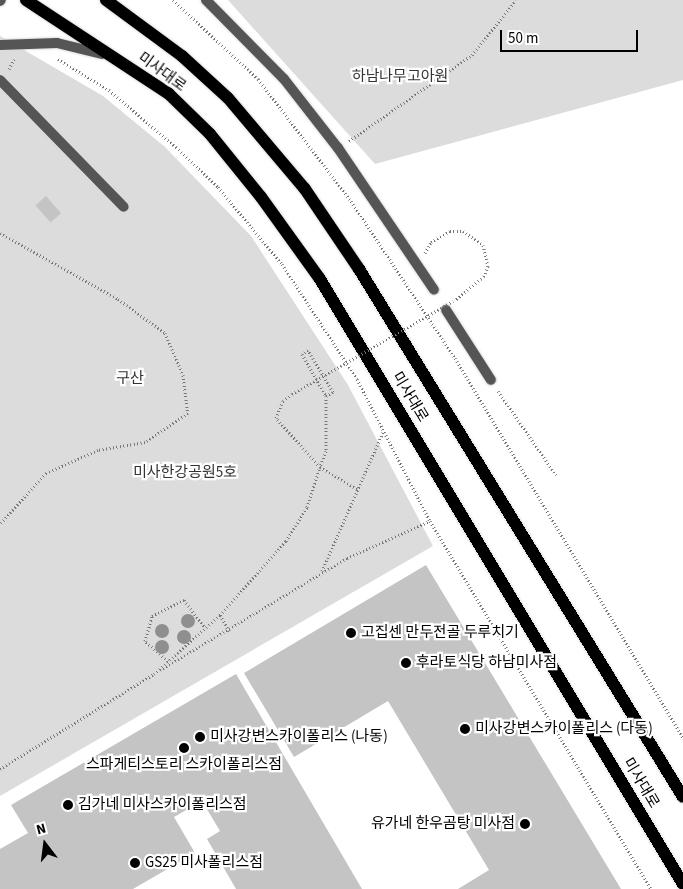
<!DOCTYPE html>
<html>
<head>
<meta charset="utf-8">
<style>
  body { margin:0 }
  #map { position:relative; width:683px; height:889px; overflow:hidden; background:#fff; font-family:"Source Sans 3","Noto Sans KR",sans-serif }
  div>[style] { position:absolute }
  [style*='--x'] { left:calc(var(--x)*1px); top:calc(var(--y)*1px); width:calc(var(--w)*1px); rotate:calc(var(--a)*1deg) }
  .green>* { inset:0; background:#dcdcdc }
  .building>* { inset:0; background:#c4c4c4; transform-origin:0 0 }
  .path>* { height:3px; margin-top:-1.5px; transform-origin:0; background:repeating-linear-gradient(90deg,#777 0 1px,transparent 0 3.5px) }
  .roads { filter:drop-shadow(0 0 1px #dbdbdb) drop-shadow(0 0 1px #dbdbdb) }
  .lane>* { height:10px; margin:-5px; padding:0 5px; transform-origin:5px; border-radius:5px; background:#555 }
  .street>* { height:10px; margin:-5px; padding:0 5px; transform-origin:5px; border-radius:5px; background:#555 }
  .primary>* { height:12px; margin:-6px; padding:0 6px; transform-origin:6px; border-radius:6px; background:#000 }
  .path-bridge>* { height:3px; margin-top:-1.5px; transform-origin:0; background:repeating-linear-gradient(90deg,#777 0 1px,transparent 0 3.5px) }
  .trees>* { width:14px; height:14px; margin:-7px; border-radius:50%; background:#8f8f8f }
  .dots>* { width:14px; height:14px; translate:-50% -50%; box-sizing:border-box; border:2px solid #fff; border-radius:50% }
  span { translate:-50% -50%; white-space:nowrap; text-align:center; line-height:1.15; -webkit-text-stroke:4.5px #fff; paint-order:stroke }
  .street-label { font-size:15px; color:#000 }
  .park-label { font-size:15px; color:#333 }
  .poi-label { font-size:15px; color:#000 }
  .left { translate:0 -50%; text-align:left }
  .right { translate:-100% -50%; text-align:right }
  .north { position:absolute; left:20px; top:819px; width:50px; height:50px; -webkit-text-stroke:4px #fff; paint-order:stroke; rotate:345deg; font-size:14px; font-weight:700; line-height:20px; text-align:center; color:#000 }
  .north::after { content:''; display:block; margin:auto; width:18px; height:22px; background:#000; clip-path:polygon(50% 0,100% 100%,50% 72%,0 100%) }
  .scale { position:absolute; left:500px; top:30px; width:138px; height:22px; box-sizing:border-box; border:2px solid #000; border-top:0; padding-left:6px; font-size:15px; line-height:18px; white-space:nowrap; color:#000; -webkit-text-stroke:4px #fff; paint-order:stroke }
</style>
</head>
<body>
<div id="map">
  <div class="green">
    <i style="clip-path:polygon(228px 0,683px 0,683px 80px,375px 164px)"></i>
    <i style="clip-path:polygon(0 36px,103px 96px,165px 147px,251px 236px,348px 385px,433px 546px,0 796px)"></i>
  </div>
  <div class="building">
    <i style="left:46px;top:196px;width:23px;height:14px;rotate:49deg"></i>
    <i style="clip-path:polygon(426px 565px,621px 889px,458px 889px,489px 870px,388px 701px,294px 757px,244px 673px)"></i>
    <i style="clip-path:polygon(236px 674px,362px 889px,236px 889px,207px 839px,220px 831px,202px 801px,174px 817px,195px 853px,133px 889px,0 889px,0 849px,28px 833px,11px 805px)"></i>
  </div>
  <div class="path">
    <i style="--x:173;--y:0;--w:116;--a:42.9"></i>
    <i style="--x:258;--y:79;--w:153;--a:52.7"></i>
    <i style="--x:351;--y:201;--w:188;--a:56.5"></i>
    <i style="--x:455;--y:358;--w:442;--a:59"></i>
    <i style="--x:58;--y:59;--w:60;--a:31.3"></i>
    <i style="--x:109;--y:90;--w:88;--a:40.4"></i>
    <i style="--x:176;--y:147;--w:58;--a:43.6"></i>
    <i style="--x:218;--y:187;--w:100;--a:50.3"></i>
    <i style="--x:282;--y:264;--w:137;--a:56.9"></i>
    <i style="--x:357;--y:379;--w:160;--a:62.8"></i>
    <i style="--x:430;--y:521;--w:429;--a:59"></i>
    <i style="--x:9;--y:69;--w:11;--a:-63"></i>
    <i style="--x:349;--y:141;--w:150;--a:-35"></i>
    <i style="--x:472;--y:55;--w:70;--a:-51.3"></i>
    <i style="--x:0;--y:233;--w:135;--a:29.2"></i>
    <i style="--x:118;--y:299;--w:58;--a:35.9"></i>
    <i style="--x:165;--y:333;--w:46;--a:66.8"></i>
    <i style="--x:183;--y:375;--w:38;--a:83"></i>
    <i style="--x:188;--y:413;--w:52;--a:146"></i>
    <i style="--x:145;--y:442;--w:48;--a:170.3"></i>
    <i style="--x:98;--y:450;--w:57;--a:156.1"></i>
    <i style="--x:46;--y:473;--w:69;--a:132"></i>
    <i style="--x:425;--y:253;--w:13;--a:-61"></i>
    <i style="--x:431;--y:242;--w:22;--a:-30"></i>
    <i style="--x:450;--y:231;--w:13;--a:0"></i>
    <i style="--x:463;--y:231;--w:24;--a:35"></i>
    <i style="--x:483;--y:245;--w:22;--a:77"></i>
    <i style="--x:488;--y:266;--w:11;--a:112"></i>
    <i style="--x:484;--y:276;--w:38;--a:140"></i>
    <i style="--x:498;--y:391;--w:102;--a:55.4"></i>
    <i style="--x:326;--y:396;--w:8;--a:-30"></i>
    <i style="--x:333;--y:392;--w:49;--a:-120.8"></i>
    <i style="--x:308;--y:350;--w:7;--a:146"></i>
    <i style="--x:302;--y:354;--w:48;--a:60.3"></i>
    <i style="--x:326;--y:396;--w:55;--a:90"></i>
    <i style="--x:326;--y:451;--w:17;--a:111"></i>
    <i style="--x:320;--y:467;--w:43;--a:30.7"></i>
    <i style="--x:322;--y:571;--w:152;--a:-66.3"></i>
    <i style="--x:220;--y:615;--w:20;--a:60"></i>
    <i style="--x:168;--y:661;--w:30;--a:-139"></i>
    <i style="--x:145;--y:641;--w:26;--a:-74"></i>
    <i style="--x:152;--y:616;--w:36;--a:-27"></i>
    <i style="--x:184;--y:600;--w:35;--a:53"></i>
    <i style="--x:160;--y:670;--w:218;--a:-30.9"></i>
    <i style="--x:347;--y:558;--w:91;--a:-24"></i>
    <i style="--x:0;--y:769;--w:181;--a:-31.7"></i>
    <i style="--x:154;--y:674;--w:89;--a:-41.8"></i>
    <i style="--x:220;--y:615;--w:99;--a:-48.3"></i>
    <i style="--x:286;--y:541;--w:40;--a:-58"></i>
    <i style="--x:307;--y:507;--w:42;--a:-72"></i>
    <i style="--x:320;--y:467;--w:66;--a:-131.9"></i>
    <i style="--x:276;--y:418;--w:18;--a:-68"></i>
    <i style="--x:283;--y:401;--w:11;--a:-38"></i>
  </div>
  <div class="roads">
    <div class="lane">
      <i style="--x:206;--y:0;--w:111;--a:45.4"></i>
      <i style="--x:284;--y:79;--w:88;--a:52"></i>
      <i style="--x:338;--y:148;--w:171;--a:55.9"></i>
      <i style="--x:0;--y:45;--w:57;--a:-2"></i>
      <i style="--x:57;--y:43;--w:46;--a:13.7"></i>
      <i style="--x:0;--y:80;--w:177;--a:45.7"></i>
      <i style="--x:446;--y:310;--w:83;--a:57.3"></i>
    </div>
    <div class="street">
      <i style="--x:0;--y:1;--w:1;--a:-45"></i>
    </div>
    <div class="primary">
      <i style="--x:26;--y:0;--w:171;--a:33.3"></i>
      <i style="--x:169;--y:94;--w:57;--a:44.3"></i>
      <i style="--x:210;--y:134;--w:81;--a:51"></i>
      <i style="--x:261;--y:197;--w:101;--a:54.3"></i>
      <i style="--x:320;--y:279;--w:706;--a:59.04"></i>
      <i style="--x:106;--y:0;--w:94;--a:36.4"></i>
      <i style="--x:182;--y:56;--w:62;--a:42.4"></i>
      <i style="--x:228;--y:98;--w:119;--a:49.8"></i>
      <i style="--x:305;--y:189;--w:97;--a:56"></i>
      <i style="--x:359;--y:269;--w:619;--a:58.47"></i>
    </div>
  </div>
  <div class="path-bridge">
    <i style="--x:292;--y:394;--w:186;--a:-30"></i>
  </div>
  <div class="trees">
    <i style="left:188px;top:621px"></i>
    <i style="left:162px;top:631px"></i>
    <i style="left:184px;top:637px"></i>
    <i style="left:162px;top:647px"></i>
  </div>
  <div class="dots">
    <i style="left:351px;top:633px;background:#000"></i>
    <i style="left:406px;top:663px;background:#000"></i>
    <i style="left:465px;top:729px;background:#000"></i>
    <i style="left:200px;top:737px;background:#000"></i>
    <i style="left:184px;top:748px;background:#000"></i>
    <i style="left:68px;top:805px;background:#000"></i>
    <i style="left:525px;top:824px;background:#000"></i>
    <i style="left:135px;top:863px;background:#000"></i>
  </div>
  <div class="street-label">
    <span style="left:162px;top:72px;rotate:36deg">미사대로</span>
    <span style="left:410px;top:397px;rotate:59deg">미사대로</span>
    <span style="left:641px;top:783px;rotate:59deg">미사대로</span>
  </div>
  <div class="park-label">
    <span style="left:400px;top:77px">하남나무고아원</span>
    <span style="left:130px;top:379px">구산</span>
    <span style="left:185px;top:473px">미사한강공원5호</span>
  </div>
  <div class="poi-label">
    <span class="left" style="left:361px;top:633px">고집센 만두전골 두루치기</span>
    <span class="left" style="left:416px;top:663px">후라토식당 하남미사점</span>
    <span class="left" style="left:475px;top:729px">미사강변스카이폴리스 (다동)</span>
    <span class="left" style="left:210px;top:737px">미사강변스카이폴리스 (나동)</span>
    <span style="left:184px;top:765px">스파게티스토리 스카이폴리스점</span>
    <span class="left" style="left:78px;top:805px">김가네 미사스카이폴리스점</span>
    <span class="right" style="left:515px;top:824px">유가네 한우곰탕 미사점</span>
    <span class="left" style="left:145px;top:863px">GS25 미사폴리스점</span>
  </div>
  <div class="north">N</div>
  <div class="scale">50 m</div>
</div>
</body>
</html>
